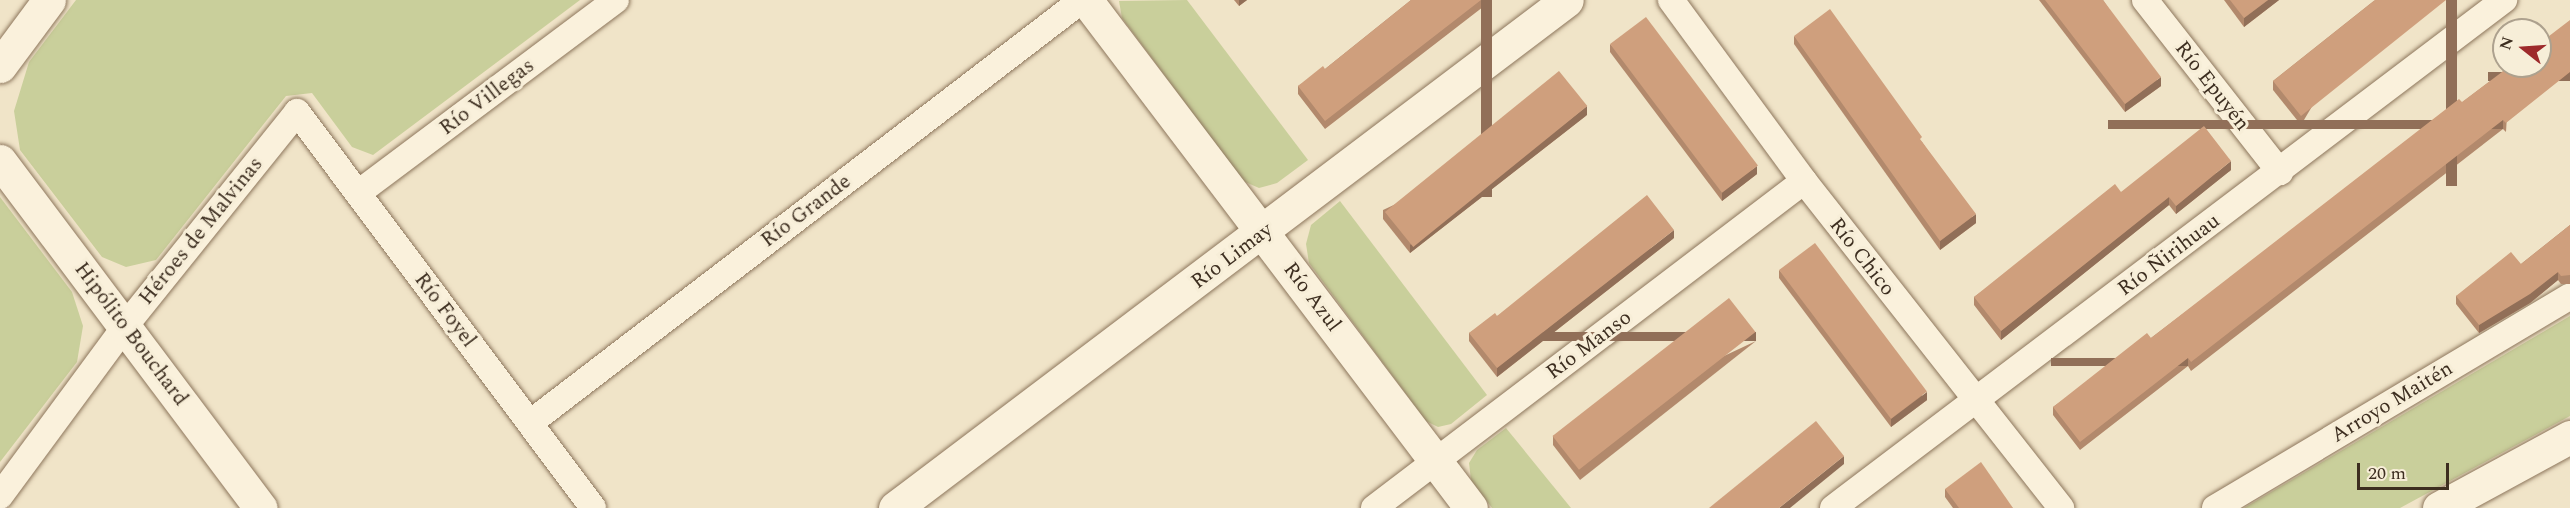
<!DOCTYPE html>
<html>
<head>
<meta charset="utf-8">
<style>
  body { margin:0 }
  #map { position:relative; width:2570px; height:508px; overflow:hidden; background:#f0e4c8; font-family:Spectral,serif }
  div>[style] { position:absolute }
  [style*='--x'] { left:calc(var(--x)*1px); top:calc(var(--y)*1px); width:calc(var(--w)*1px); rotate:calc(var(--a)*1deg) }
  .green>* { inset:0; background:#c9cf9b }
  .roads { filter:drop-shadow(0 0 2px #8d765c) drop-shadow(0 0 2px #8d765c) }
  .street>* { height:26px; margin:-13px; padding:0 13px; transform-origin:13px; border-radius:13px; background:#faf1dc }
  .secondary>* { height:33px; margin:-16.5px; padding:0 16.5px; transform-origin:16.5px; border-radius:16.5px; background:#faf1dc }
  .wall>* { inset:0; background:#b2896c }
  .shaded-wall>* { inset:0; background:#916f58; transform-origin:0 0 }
  .building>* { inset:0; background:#cf9f7d; transform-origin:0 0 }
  span { translate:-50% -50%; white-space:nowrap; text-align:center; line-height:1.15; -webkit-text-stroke:6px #f7eed8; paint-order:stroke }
  .street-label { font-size:21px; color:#3d2e20 }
  .north { position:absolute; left:2492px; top:18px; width:60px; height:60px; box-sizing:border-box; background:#f7eed8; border:2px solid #ada18e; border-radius:50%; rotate:287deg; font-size:16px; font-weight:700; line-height:24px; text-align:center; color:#3d2e20 }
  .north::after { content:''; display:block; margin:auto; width:21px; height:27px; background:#9e2a2b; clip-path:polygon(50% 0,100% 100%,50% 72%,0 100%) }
  .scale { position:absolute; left:2357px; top:463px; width:92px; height:27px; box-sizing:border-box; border:3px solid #3d2e20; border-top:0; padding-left:8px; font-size:18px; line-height:21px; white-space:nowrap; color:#3d2e20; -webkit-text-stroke:4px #f7eed8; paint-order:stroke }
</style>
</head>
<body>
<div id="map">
  <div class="green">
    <i style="clip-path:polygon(76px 0,580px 0,373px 155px,352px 147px,312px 93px,286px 96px,156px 260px,126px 267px,102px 257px,20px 150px,14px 111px,29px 62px)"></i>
    <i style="clip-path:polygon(1187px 0,1308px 160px,1277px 183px,1259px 188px,1243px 181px,1122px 18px,1119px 1px)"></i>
    <i style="clip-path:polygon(0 197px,72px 292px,83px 326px,77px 362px,0 462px)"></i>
    <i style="clip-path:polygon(1340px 201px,1487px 395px,1451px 424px,1438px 427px,1426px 421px,1309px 263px,1306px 244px,1311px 225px)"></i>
    <i style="clip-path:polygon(2570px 316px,2570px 416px,2400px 508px,2244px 508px)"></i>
    <i style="clip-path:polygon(1506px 428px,1571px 508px,1492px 508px,1471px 480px,1469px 463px,1477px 450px)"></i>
  </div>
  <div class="roads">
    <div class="street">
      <i style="--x:1671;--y:0;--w:225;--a:53.7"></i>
      <i style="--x:1804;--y:181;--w:416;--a:51.8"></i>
      <i style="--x:2145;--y:0;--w:219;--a:51.9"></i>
      <i style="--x:358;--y:193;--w:322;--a:-36.8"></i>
      <i style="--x:530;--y:423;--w:695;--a:-37.46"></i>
      <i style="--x:0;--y:496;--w:212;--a:-53.6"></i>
      <i style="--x:126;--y:325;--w:273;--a:-51.2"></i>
      <i style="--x:297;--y:112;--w:494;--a:53.2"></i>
      <i style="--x:1374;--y:508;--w:540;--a:-37.25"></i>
      <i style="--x:1833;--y:508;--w:842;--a:-37.13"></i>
      <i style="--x:2215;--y:508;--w:413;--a:-30.8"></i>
    </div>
    <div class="secondary">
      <i style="--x:1086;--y:0;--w:637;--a:52.84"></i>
      <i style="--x:0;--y:66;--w:82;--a:-53.4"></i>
      <i style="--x:0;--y:161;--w:434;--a:53.1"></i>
      <i style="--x:895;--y:508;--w:842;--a:-37.09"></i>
      <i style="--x:2439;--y:508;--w:149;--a:-28.5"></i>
    </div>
  </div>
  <div class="wall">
    <i style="clip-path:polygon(1234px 0,1247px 0,1239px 6px)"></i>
    <i style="clip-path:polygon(1411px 0,1492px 0,1325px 129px,1298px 94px,1298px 86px,1325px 69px)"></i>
    <i style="clip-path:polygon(2039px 0,2103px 0,2161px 86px,2125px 112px)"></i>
    <i style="clip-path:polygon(2224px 0,2279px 0,2244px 27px)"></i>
    <i style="clip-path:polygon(2375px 0,2301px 125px,2273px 90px,2273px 81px)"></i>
    <i style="clip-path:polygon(1794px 36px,1922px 142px,1976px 223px,1940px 250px,1794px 44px)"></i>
    <i style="clip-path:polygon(1610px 44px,1757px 174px,1722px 201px,1610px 52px)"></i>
    <i style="clip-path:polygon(2510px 66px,2506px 132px,2503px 129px,2191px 371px,2188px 366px,2080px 450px,2053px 415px,2053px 407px,2151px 338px)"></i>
    <i style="clip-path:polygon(1587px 115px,1410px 253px,1383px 219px,1383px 210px)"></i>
    <i style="clip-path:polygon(2231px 170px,2176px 214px,2169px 205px,2001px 340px,1974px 305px,1974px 297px,2121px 192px)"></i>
    <i style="clip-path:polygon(2570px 225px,2570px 284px,2561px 284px,2558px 280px,2530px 303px,2479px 333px,2456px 304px,2456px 296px,2521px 264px)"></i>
    <i style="clip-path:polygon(1674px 238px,1497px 377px,1469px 341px,1469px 333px,1497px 316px)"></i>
    <i style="clip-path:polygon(1779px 270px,1927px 400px,1891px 427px,1779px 278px)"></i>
    <i style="clip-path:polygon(1756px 341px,1580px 480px,1553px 445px,1553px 436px)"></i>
    <i style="clip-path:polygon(1945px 489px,2013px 508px,1953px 508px,1945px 497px)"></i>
  </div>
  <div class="shaded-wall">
    <i style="clip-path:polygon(1239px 0,1247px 0,1239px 6px)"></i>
    <i style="left:1481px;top:0;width:11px;height:197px"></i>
    <i style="clip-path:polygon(2268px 0,2279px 0,2244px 27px,2244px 18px)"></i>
    <i style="left:2446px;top:0;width:11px;height:186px"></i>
    <i style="left:2570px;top:72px;width:9px;height:82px;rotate:90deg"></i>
    <i style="clip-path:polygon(2161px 77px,2161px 86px,2125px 112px,2125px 104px)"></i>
    <i style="clip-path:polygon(1587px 106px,1587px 115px,1410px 253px,1410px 245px)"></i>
    <i style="left:2503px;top:120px;width:9px;height:395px;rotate:90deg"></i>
    <i style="clip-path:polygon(2231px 161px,2231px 170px,2176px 214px,2176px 206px)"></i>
    <i style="clip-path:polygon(1757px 166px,1757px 174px,1722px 201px,1722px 192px)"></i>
    <i style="clip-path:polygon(2169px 197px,2169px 205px,2001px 340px,2001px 331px)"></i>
    <i style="clip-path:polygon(1976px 214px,1976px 223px,1940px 250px,1940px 241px)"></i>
    <i style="clip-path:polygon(1674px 230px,1674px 238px,1497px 377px,1497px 368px)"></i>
    <i style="clip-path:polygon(2558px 272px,2558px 280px,2530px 303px,2479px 333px,2479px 325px)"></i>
    <i style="left:1756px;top:332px;width:9px;height:224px;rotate:90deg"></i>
    <i style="left:2188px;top:358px;width:8px;height:137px;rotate:90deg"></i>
    <i style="clip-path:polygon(1927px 392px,1927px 400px,1891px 427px,1891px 419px)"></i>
    <i style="clip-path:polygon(1844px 456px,1844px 464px,1790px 508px,1779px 508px)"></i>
  </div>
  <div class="building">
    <i style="clip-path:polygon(1411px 0,1481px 0,1325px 121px,1298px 86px,1323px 66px,1325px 69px)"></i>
    <i style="clip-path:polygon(2045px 0,2103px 0,2161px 77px,2125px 104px)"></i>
    <i style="clip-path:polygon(2230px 0,2268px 0,2244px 18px)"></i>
    <i style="clip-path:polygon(2375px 0,2446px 0,2301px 116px,2273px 81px)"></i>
    <i style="clip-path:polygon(1830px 9px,1922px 137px,1920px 139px,1976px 214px,1940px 241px,1794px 36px)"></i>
    <i style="left:1646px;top:17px;width:186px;height:45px;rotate:53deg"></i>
    <i style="clip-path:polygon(2570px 20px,2570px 72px,2506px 123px,2503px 120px,2191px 362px,2188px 358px,2080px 442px,2053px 407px,2147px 333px,2151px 338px,2459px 99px,2462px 102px,2510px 66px,2540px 66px,2540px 43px)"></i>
    <i style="left:1559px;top:71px;width:45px;height:224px;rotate:51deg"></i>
    <i style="clip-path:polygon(2204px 126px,2231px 161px,2176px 206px,2169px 197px,2001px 331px,1974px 297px,2115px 184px,2121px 192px)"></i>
    <i style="clip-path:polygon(1647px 195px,1674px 230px,1497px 368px,1469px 333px,1495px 313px,1497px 316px)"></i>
    <i style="clip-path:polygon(2570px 225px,2570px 275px,2561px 276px,2558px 272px,2530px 294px,2479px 325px,2456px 296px,2511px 252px,2521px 264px)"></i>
    <i style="left:1815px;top:243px;width:186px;height:45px;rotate:53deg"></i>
    <i style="left:1729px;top:298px;width:43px;height:224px;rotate:52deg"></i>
    <i style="clip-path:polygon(1816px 421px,1844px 456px,1779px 508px,1709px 508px)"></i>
    <i style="clip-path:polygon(1981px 462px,2013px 508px,1959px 508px,1945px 489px)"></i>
  </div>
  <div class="street-label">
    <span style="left:2212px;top:86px;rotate:52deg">Río Epuyén</span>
    <span style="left:487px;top:97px;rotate:-37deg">Río Villegas</span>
    <span style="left:806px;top:211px;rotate:-37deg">Río Grande</span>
    <span style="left:201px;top:231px;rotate:-51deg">Héroes de Malvinas</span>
    <span style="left:2169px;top:255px;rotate:-37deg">Río Ñirihuau</span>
    <span style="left:1232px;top:256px;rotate:-37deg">Río Limay</span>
    <span style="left:1862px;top:257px;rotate:52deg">Río Chico</span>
    <span style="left:1312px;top:297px;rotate:53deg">Río Azul</span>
    <span style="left:445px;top:310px;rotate:53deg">Río Foyel</span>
    <span style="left:131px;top:334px;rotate:53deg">Hipólito Bouchard</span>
    <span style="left:1589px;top:345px;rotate:-37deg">Río Manso</span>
    <span style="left:2392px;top:402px;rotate:-31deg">Arroyo Maitén</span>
  </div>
  <div class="north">N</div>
  <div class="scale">20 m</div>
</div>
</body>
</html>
